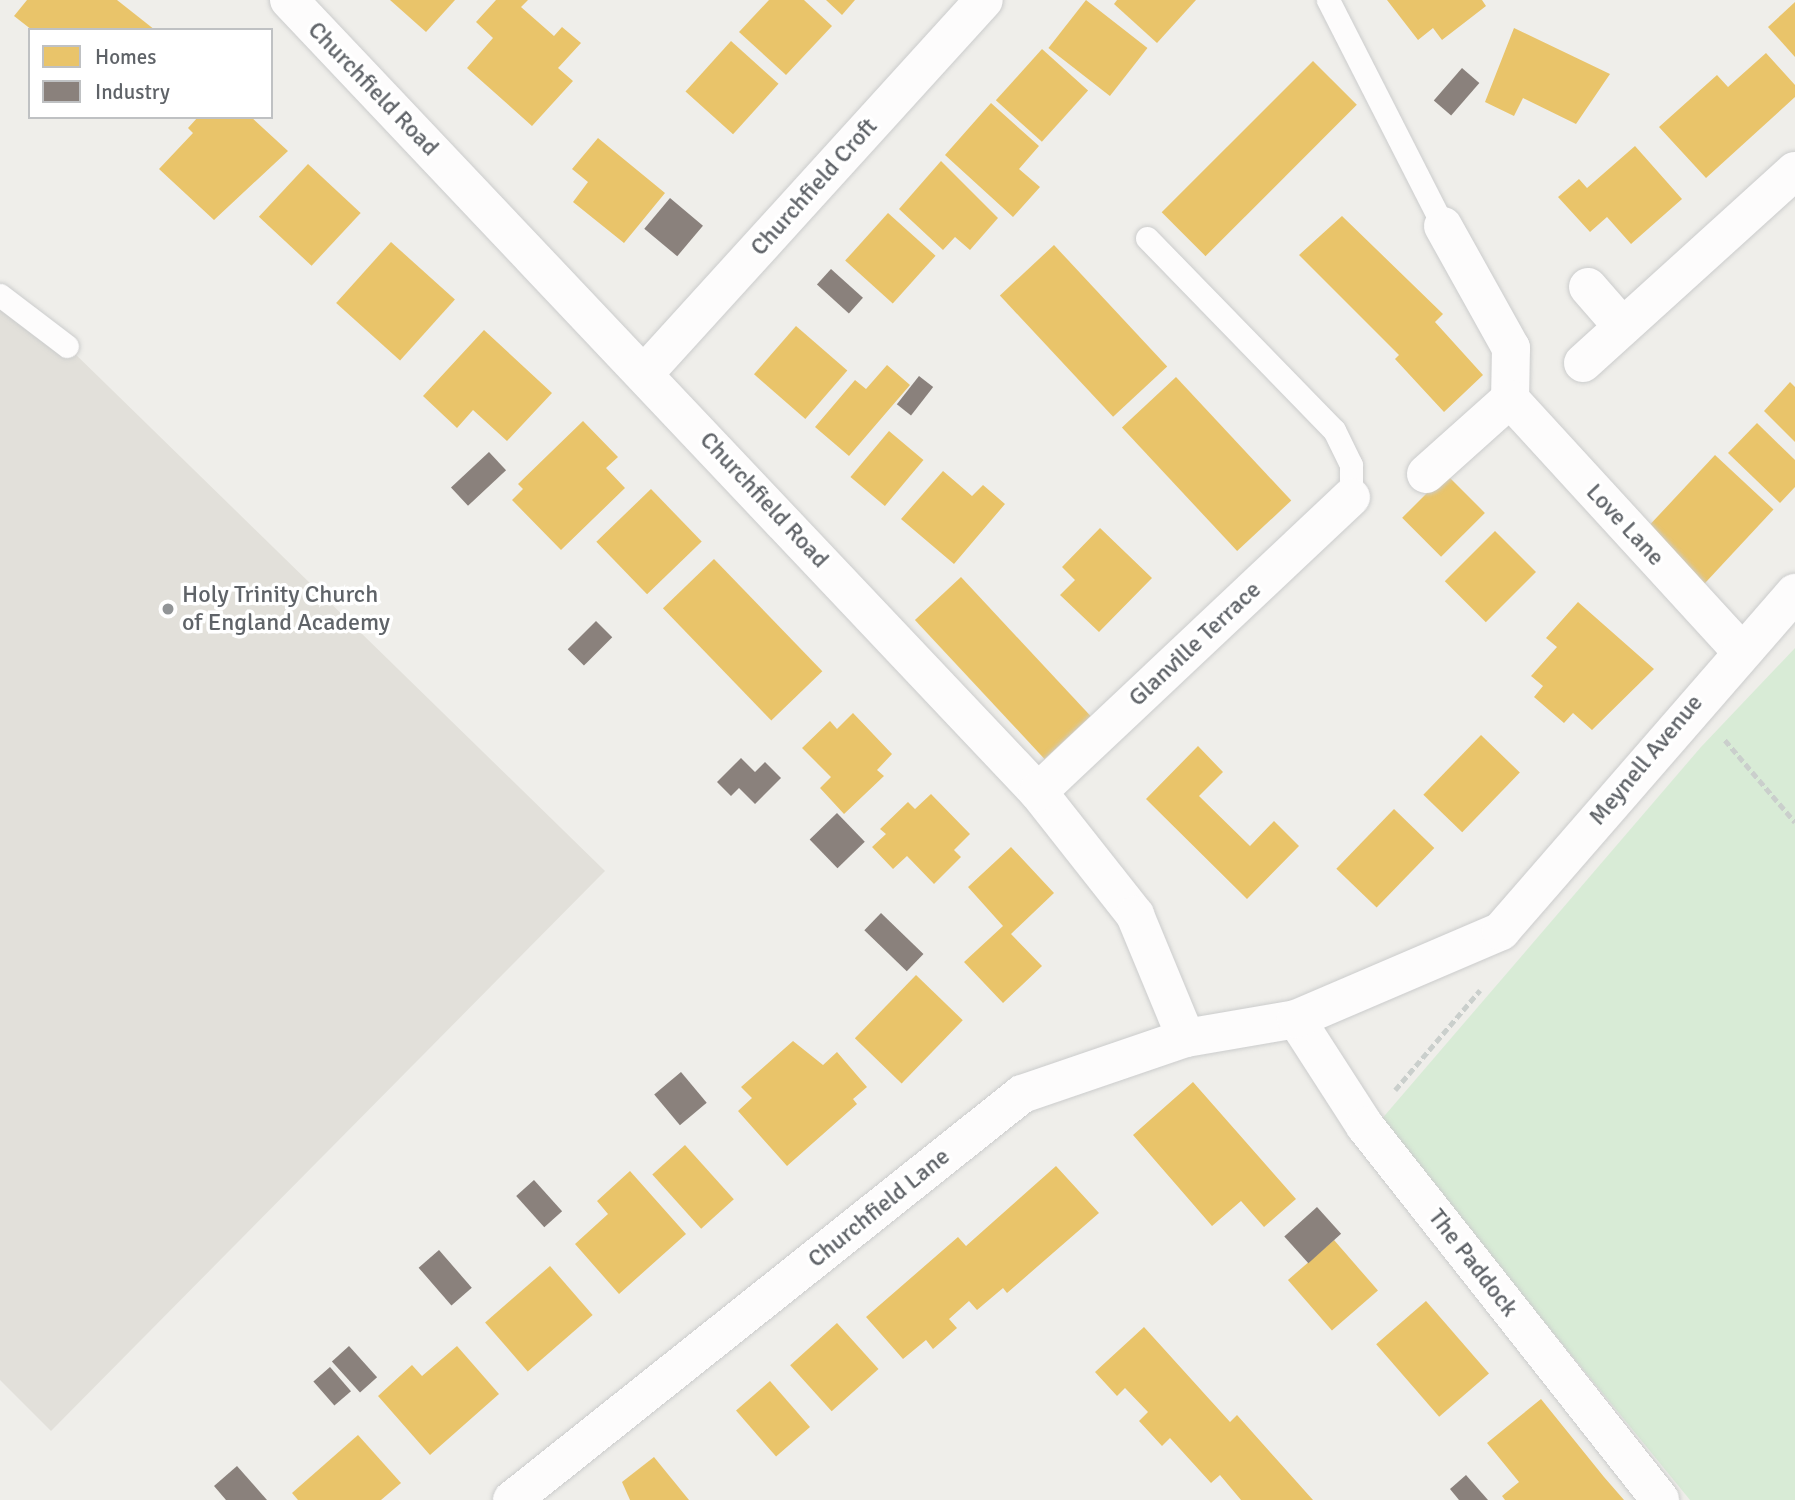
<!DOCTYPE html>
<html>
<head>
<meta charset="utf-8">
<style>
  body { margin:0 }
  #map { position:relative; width:1795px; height:1500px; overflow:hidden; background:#efeeea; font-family:Signika,sans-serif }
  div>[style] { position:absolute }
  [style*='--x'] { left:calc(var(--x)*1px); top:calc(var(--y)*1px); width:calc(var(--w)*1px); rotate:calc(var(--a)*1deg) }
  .education>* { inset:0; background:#e2e0da }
  .green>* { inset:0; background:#d8ebd6 }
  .homes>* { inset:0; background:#e9c46a; transform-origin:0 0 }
  .industry>* { inset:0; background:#8a817c; transform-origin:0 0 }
  .path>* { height:4.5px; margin-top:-2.25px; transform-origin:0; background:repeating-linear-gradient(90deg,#cacfcc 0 7px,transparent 0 10.5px) }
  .roads { filter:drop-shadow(0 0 2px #cbcccc) drop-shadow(0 0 2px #cbcccc) }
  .service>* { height:23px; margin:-11.5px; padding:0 11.5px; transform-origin:11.5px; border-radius:11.5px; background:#fdfcfc }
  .minor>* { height:38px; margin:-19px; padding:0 19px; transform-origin:19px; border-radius:19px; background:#fdfcfc }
  .dots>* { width:19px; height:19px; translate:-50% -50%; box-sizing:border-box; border:4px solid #fff; border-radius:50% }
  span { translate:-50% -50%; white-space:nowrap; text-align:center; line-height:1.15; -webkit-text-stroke:7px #fff; paint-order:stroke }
  .street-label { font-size:24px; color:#5f6368 }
  .poi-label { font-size:24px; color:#5f6368 }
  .left { translate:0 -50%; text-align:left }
  .legend { position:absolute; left:28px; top:28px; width:245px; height:91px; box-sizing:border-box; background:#fff; border:2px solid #bfc1c3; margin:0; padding:9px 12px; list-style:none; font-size:21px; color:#5f6368 }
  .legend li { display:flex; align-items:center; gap:14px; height:35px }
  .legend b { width:35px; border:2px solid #bfc1c3 }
</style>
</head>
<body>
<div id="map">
  <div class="education">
    <i style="clip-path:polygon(0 295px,67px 346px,605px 871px,51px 1431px,0 1380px)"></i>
  </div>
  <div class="green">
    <i style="clip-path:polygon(1795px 648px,1795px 1500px,1690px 1500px,1380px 1121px,1701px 747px)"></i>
  </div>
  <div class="homes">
    <i style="clip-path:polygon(27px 0,117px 0,155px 30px,32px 30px,14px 16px)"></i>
    <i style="clip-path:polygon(390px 0,455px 0,426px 32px)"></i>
    <i style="clip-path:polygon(496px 0,528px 0,521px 7px,554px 36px,562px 27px,581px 43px,558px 68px,573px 81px,532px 126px,467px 68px,493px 38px,476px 22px)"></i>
    <i style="clip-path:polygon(769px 0,804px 0,832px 26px,786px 75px,739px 32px)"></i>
    <i style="clip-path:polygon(826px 0,855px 0,842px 15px)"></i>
    <i style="left:1086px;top:0;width:78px;height:61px;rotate:38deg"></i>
    <i style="clip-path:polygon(1117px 0,1196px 0,1157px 43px,1114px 4px)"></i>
    <i style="clip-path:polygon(1387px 0,1482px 0,1486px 6px,1442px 40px,1433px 28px,1418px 40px)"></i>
    <i style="clip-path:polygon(1795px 2px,1795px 57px,1768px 27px)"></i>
    <i style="clip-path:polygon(1514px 28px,1610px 74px,1576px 124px,1523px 98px,1514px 116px,1485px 102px)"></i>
    <i style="left:731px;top:41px;width:64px;height:68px;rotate:42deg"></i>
    <i style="left:1042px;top:49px;width:62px;height:69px;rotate:42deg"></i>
    <i style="clip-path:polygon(1766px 53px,1795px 85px,1795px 97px,1706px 178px,1659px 127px,1717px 75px,1728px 87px)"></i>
    <i style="left:1313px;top:61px;width:62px;height:214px;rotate:45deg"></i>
    <i style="clip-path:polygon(991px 103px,1039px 146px,1019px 169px,1040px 187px,1013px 217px,945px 155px)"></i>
    <i style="clip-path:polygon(198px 117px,251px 117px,288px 151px,214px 220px,159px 169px,193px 133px,188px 128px)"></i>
    <i style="clip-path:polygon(598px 138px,665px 193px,624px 243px,573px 202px,588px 182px,572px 169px)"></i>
    <i style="clip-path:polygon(1635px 146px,1682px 199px,1631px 244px,1607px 217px,1590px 232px,1558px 197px,1579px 179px,1587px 188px)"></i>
    <i style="clip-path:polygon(941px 161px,998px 218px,970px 250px,955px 237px,943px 250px,899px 209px)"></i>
    <i style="left:308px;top:164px;width:72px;height:72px;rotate:43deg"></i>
    <i style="left:888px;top:213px;width:64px;height:64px;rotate:42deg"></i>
    <i style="clip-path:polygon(1342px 216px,1443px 314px,1435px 322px,1483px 375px,1444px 412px,1395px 359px,1399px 355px,1299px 255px)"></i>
    <i style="left:391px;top:242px;width:86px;height:82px;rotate:42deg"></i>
    <i style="left:1054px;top:245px;width:166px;height:74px;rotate:47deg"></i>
    <i style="left:796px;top:326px;width:68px;height:64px;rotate:41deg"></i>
    <i style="clip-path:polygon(484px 330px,552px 393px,507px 441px,473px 410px,457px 428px,423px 396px)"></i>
    <i style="clip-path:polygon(887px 365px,910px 385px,849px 456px,815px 427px,855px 380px,866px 389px)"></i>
    <i style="left:1176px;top:377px;width:169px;height:74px;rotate:47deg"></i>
    <i style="clip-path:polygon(1790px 382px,1795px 387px,1795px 442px,1764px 411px)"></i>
    <i style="clip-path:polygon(583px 421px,618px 457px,606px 468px,625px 488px,561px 550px,512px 500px,523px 489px,518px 484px)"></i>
    <i style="clip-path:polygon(1757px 423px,1795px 460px,1795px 487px,1780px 503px,1728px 453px)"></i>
    <i style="left:889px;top:431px;width:45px;height:60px;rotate:40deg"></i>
    <i style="left:1715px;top:455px;width:80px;height:102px;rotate:43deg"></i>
    <i style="clip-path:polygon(943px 471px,972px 496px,983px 485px,1005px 504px,954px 564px,901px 519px)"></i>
    <i style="left:1446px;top:474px;width:55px;height:62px;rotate:45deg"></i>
    <i style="left:651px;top:489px;width:73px;height:76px;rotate:46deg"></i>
    <i style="clip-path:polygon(1100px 528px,1152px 578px,1099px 632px,1060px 595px,1075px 580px,1062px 567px)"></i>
    <i style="left:1495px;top:531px;width:58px;height:71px;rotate:45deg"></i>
    <i style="left:714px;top:559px;width:156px;height:71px;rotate:46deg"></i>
    <i style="left:961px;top:577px;width:190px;height:63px;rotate:47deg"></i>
    <i style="clip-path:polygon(1578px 602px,1654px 669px,1592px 730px,1573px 713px,1564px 723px,1534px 697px,1543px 686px,1531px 676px,1557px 647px,1546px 638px)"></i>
    <i style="clip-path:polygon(853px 713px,892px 754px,877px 770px,884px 776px,844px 814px,820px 788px,831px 777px,802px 748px,830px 721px,837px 729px)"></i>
    <i style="left:1481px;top:735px;width:54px;height:83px;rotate:44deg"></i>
    <i style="clip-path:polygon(1198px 746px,1223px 772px,1199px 796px,1250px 846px,1274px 821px,1299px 846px,1247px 899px,1146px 799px)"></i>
    <i style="clip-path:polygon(931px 794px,970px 834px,954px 850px,961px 857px,934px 884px,907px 856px,893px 869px,872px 847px,886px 834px,880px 829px,908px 802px,915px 809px)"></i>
    <i style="left:1394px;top:809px;width:56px;height:83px;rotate:44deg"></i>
    <i style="clip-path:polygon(1011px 847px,1054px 893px,1011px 934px,1042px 966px,1003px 1003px,964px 962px,1003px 926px,968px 887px)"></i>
    <i style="left:916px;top:975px;width:65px;height:88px;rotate:44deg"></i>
    <i style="clip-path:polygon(793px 1041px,823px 1065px,837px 1052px,867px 1087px,853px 1099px,857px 1104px,787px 1166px,738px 1111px,752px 1098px,741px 1087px)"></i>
    <i style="clip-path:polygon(1193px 1082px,1296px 1199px,1264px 1227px,1241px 1201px,1212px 1226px,1133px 1135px)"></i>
    <i style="left:685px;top:1145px;width:73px;height:44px;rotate:48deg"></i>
    <i style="clip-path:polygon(1056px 1166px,1099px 1213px,1007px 1293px,1003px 1288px,977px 1310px,969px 1301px,949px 1319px,957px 1328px,933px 1349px,926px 1340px,903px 1359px,866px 1317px,958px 1237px,966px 1246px)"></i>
    <i style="clip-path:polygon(630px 1171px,686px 1234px,619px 1294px,575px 1244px,608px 1214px,597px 1201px)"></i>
    <i style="left:1334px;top:1240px;width:67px;height:61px;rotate:49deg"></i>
    <i style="left:550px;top:1266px;width:65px;height:86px;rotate:49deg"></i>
    <i style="left:1426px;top:1301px;width:96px;height:66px;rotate:49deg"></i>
    <i style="left:837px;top:1323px;width:62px;height:63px;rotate:48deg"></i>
    <i style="clip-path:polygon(1144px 1327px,1230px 1422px,1237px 1415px,1313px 1500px,1241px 1500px,1220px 1475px,1211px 1483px,1170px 1438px,1162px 1446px,1139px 1421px,1148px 1412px,1125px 1388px,1117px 1396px,1095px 1372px)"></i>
    <i style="clip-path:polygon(457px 1346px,499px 1394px,430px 1455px,378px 1396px,412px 1365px,422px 1376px)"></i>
    <i style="left:770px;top:1381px;width:61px;height:45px;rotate:49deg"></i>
    <i style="clip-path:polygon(1541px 1399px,1604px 1477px,1624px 1500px,1505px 1500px,1502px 1496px,1519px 1482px,1487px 1443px)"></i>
    <i style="clip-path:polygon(358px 1435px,401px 1483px,381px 1500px,298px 1500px,292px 1493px)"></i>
    <i style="clip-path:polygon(654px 1457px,689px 1500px,630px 1500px,622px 1482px)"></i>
  </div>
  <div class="industry">
    <i style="left:1462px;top:68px;width:23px;height:43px;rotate:41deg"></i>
    <i style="left:670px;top:198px;width:43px;height:40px;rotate:40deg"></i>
    <i style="left:831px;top:269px;width:43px;height:21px;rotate:42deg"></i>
    <i style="left:919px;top:376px;width:18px;height:36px;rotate:38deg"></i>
    <i style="left:489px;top:452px;width:25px;height:52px;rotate:47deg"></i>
    <i style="left:596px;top:621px;width:23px;height:40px;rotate:45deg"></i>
    <i style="clip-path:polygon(741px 758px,755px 772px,765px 762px,781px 778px,755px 804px,739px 788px,731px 796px,717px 782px)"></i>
    <i style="left:837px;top:813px;width:40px;height:38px;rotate:46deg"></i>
    <i style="left:881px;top:913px;width:59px;height:24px;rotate:44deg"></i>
    <i style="left:681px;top:1072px;width:40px;height:35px;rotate:50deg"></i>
    <i style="left:534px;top:1180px;width:42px;height:24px;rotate:48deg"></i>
    <i style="left:1317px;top:1207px;width:36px;height:44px;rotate:48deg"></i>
    <i style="left:439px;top:1250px;width:50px;height:27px;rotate:49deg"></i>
    <i style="left:349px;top:1346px;width:42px;height:23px;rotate:48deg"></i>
    <i style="left:330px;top:1367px;width:32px;height:22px;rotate:49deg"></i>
    <i style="clip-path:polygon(237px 1466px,267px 1500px,226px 1500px,214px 1486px)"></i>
    <i style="clip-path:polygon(1466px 1475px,1488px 1500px,1459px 1500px,1450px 1489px)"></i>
  </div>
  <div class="path">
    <i style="--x:1725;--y:740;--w:108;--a:49.5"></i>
    <i style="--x:1395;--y:1090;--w:131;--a:-49.6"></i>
  </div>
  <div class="roads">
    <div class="service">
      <i style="--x:1328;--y:0;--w:254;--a:63"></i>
      <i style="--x:1147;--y:238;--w:268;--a:45.8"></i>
      <i style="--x:1334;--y:430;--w:39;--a:64"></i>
      <i style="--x:1351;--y:465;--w:32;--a:90"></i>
      <i style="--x:0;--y:295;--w:84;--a:37.3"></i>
    </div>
    <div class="minor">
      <i style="--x:289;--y:0;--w:1090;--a:46.6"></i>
      <i style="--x:1038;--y:792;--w:157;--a:51.7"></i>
      <i style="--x:1135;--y:915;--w:133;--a:67.5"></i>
      <i style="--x:1443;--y:226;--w:140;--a:60.9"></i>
      <i style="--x:1511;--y:348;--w:51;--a:91.1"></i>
      <i style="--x:1510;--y:399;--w:340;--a:47.5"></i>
      <i style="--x:1588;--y:287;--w:52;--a:48.9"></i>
      <i style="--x:1583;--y:363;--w:286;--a:-42.2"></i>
      <i style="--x:644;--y:374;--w:505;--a:-47.73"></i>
      <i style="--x:1426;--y:474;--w:113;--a:-41.8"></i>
      <i style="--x:1038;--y:792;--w:430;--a:-43.3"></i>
      <i style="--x:1296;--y:1019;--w:127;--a:57.2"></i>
      <i style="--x:1365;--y:1126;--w:476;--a:51.7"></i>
      <i style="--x:512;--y:1500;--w:652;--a:-38.52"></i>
      <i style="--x:1022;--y:1094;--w:173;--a:-18.9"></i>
      <i style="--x:1186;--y:1038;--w:112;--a:-9.8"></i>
      <i style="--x:1296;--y:1019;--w:223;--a:-23.2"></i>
      <i style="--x:1501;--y:931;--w:448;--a:-49"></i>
    </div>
  </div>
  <div class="dots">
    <i style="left:168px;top:609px;background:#919496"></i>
  </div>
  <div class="street-label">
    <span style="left:373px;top:89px;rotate:46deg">Churchfield Road</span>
    <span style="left:814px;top:187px;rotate:-48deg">Churchfield Croft</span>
    <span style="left:764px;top:500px;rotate:47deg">Churchfield Road</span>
    <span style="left:1625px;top:525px;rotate:47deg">Love Lane</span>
    <span style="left:1195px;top:644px;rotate:-43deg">Glanville Terrace</span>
    <span style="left:1646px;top:760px;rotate:-50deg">Meynell Avenue</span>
    <span style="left:879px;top:1208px;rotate:-39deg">Churchfield Lane</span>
    <span style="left:1473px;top:1263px;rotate:52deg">The Paddock</span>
  </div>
  <div class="poi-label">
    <span class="left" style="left:182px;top:609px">Holy Trinity Church<br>of England Academy</span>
  </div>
  <ul class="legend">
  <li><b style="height:19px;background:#e9c46a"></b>Homes</li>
  <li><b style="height:19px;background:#8a817c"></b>Industry</li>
  </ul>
</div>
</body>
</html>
